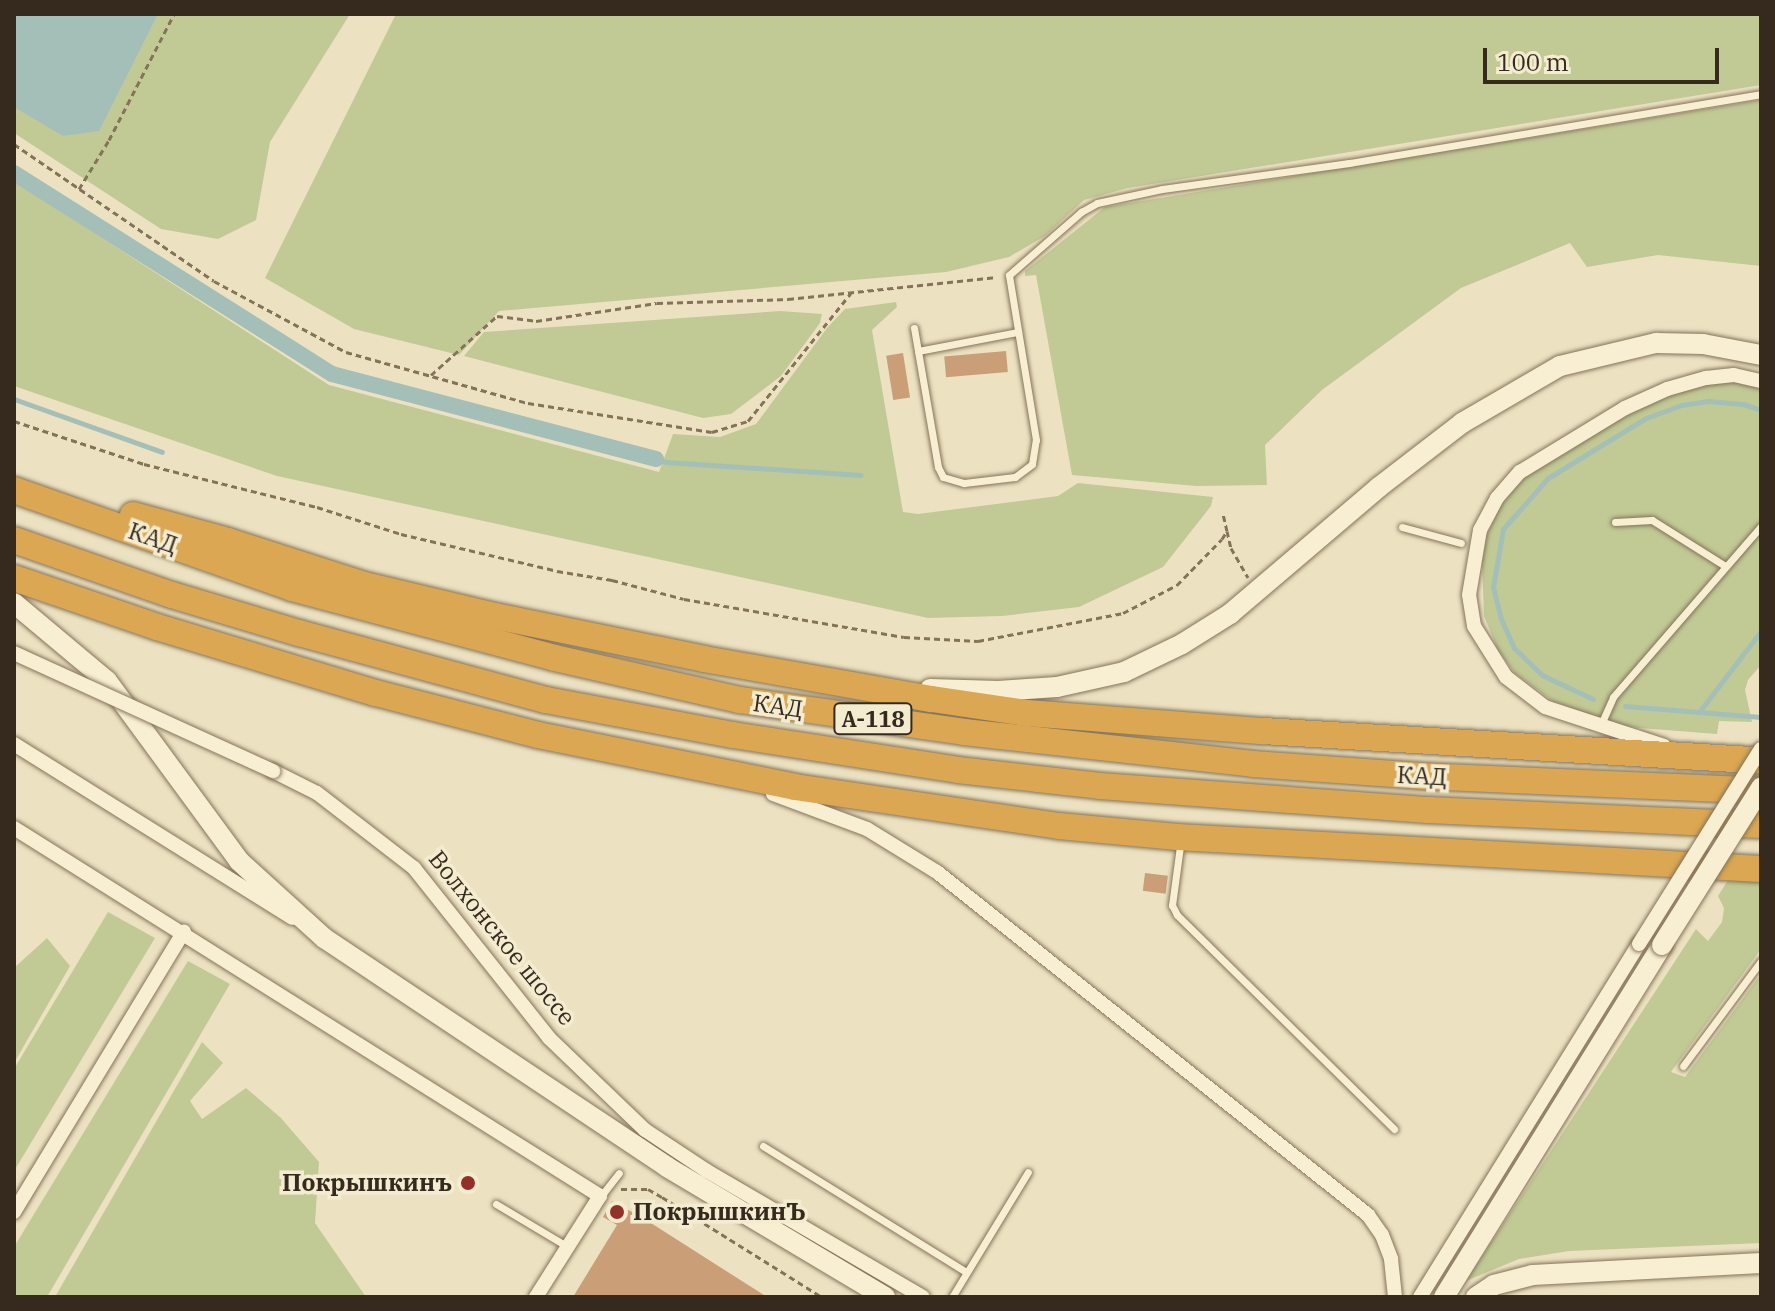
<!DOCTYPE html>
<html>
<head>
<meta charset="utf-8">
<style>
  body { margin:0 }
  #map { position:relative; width:1775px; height:1311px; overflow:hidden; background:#ece2c1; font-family:"IBM Plex Serif",serif }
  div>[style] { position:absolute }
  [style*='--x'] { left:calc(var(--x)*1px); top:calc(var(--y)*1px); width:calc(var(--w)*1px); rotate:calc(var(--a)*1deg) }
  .green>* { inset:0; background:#c1ca95 }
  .water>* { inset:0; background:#a3bfb8 }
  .stream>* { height:5px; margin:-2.5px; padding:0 2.5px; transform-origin:2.5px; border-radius:2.5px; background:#a3bfb8 }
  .canal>* { height:16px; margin:-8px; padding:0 8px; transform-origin:8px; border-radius:8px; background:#a3bfb8 }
  .building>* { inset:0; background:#ca9e77; transform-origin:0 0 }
  .path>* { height:3px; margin-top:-1.5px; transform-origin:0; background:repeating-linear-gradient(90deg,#857359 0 6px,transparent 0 10px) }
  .roads { filter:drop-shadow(0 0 2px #857359) drop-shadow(0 0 2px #857359) }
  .lane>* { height:7px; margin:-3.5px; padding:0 3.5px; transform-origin:3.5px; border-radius:3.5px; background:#f8efd3 }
  .street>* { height:14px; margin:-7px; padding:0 7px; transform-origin:7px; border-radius:7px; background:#f8efd3 }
  .secondary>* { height:20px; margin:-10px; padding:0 10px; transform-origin:10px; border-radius:10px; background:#f8efd3 }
  .highway>* { height:26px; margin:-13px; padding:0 13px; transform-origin:13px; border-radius:13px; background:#dba752 }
  .bridges { filter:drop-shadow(0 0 2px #857359) drop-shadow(0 0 2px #857359) }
  .street-bridge>* { height:14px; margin:-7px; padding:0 7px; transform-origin:7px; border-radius:7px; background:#f8efd3 }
  .secondary-bridge>* { height:20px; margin:-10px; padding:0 10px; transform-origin:10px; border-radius:10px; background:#f8efd3 }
  .dots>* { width:22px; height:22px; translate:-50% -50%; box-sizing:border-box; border:4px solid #f4ecd0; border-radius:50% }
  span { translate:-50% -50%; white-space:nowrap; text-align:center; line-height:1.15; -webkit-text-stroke:7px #f4ecd0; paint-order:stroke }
  .shield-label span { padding:2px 6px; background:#f4ecd0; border:2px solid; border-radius:6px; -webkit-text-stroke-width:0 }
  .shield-label { font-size:22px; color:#352a1d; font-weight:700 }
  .street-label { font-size:24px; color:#352a1d }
  .poi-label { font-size:24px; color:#352a1d; font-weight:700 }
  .right { translate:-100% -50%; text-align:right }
  .left { translate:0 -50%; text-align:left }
  .frame { position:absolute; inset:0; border:16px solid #352a1d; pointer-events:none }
  .scale { position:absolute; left:1483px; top:48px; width:236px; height:36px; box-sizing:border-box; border:4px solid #352a1d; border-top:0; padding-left:10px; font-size:24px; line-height:28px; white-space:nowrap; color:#352a1d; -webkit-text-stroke:6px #f4ecd0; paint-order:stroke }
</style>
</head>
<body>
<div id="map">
  <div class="green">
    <i style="clip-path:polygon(71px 14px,350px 14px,270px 142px,256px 220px,218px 239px,161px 229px,14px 133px,14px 107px,19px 109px)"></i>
    <i style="clip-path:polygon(396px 14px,1761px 14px,1761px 85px,1128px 188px,1084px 200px,1045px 236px,1009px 257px,946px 272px,499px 311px,459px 355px,354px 329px,265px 278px)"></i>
    <i style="clip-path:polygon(1761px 100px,1761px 266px,1658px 255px,1587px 267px,1570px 243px,1461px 288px,1322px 390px,1265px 445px,1267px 485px,1196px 486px,1072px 475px,1036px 275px,1025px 276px,1025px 271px,1105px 207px)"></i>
    <i style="clip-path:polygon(14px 181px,329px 385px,659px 472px,673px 434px,720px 437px,756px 424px,827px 328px,845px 309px,896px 302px,897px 307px,872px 330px,903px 512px,918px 514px,1058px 496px,1078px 483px,1213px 497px,1211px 506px,1163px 567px,1079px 607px,1002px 616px,928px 618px,277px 476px,14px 386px)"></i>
    <i style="clip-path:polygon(780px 311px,822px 314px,820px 323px,781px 376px,731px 414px,703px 418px,464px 356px,484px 332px)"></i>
    <i style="clip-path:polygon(1735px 381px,1761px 385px,1761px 665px,1748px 680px,1745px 690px,1752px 722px,1719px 721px,1717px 734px,1639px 728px,1623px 726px,1554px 702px,1515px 673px,1498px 650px,1484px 616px,1482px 560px,1485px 539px,1502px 501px,1527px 474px,1627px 412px,1688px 386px)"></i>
    <i style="clip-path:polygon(1733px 872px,1761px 874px,1761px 949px,1671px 1072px,1685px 1077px,1761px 974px,1761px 1243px,1569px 1251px,1519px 1259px,1466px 1281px,1696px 929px,1708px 941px,1722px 922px,1724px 908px,1718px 896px)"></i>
    <i style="clip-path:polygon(108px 912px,155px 938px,14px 1171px,14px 1069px)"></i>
    <i style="clip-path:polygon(47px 938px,70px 966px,14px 1063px,14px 968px)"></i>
    <i style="clip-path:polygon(188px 961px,230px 984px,47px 1297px,14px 1297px,14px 1247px)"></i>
    <i style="clip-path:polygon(202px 1042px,223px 1063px,190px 1101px,202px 1119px,246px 1088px,281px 1118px,319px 1162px,315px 1223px,366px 1297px,55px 1297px)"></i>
  </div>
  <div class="water">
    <i style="clip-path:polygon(14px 14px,158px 14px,99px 131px,63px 136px,14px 107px)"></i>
  </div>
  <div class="stream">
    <i style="--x:14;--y:399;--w:157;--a:19.7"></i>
    <i style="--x:656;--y:459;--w:10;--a:17"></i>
    <i style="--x:666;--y:462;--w:195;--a:3.8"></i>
    <i style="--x:1593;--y:699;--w:56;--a:-154.8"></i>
    <i style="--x:1542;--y:675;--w:39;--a:-136"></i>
    <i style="--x:1514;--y:648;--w:32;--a:-114"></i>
    <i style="--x:1501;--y:619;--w:33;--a:-104"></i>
    <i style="--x:1493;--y:587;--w:59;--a:-80.2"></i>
    <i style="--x:1503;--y:529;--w:68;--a:-48.6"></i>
    <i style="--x:1548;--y:478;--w:115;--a:-31.5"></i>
    <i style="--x:1646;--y:418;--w:38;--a:-20"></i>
    <i style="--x:1682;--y:405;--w:26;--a:-9"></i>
    <i style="--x:1708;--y:401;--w:35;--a:5"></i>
    <i style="--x:1743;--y:404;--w:19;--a:18"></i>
    <i style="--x:1625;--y:706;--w:136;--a:4.6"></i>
    <i style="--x:1699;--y:712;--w:102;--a:-52.6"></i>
  </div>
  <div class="canal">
    <i style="--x:14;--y:173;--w:376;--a:32.3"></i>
    <i style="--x:332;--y:374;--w:335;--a:14.7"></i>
  </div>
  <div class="building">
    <i style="left:1006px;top:351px;width:21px;height:62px;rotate:85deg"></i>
    <i style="left:903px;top:353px;width:45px;height:17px;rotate:81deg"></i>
    <i style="left:1145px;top:873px;width:23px;height:18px;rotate:7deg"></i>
    <i style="clip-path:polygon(612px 1201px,643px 1218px,767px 1297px,573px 1297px,617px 1225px,603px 1217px)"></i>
  </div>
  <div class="path">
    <i style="--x:14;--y:144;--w:242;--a:34.4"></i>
    <i style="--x:214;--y:281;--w:150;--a:28.3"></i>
    <i style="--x:346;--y:352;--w:189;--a:15.7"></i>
    <i style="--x:528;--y:403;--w:186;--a:9"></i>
    <i style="--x:712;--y:432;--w:38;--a:-17"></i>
    <i style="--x:748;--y:421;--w:164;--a:-51.2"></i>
    <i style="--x:79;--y:189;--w:57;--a:-58.5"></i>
    <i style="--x:109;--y:140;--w:142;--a:-62.7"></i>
    <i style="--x:431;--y:375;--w:89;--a:-41.8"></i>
    <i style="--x:497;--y:316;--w:39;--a:7"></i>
    <i style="--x:536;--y:321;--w:122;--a:-8.5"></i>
    <i style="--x:657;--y:303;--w:131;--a:-1.7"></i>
    <i style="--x:788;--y:299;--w:210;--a:-6"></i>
    <i style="--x:14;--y:421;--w:137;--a:18.3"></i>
    <i style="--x:144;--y:464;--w:178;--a:14"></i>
    <i style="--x:317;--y:507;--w:88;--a:17.8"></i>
    <i style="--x:401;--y:534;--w:160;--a:13.3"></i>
    <i style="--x:557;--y:571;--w:56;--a:9.3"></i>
    <i style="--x:612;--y:580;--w:74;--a:14.8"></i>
    <i style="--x:684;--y:599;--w:223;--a:9.8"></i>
    <i style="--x:904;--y:637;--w:74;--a:3.1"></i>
    <i style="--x:978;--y:641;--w:148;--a:-10.9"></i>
    <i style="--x:1123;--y:613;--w:61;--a:-27.4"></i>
    <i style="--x:1177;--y:585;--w:64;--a:-45.6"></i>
    <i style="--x:1222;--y:539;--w:9;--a:-58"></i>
    <i style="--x:1227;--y:531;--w:18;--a:-103"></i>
    <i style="--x:1227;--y:531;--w:17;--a:77"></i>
    <i style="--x:1231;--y:548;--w:34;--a:60"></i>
    <i style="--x:621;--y:1189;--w:27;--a:0"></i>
    <i style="--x:648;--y:1189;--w:16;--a:30"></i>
    <i style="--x:662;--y:1197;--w:189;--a:32"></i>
  </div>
  <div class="roads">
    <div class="lane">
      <i style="--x:914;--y:328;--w:141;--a:80.2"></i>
      <i style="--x:938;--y:467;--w:11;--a:63"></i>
      <i style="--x:943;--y:477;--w:22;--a:16"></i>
      <i style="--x:964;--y:483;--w:51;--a:-6.7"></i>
      <i style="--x:1015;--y:477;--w:21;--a:-37"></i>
      <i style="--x:1032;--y:464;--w:24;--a:-81"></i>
      <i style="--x:1036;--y:440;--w:167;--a:-99.3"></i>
      <i style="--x:1009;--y:275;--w:96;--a:-41.2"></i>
      <i style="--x:1081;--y:212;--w:18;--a:-29"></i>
      <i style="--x:1097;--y:203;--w:66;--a:-12.2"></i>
      <i style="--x:1162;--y:189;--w:189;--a:-7.9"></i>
      <i style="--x:1349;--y:163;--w:418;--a:-9.5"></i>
      <i style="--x:918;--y:351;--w:102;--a:-10.8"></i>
      <i style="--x:1615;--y:522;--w:37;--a:-3"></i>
      <i style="--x:1652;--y:520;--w:86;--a:32.2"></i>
      <i style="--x:1402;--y:527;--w:61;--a:15.2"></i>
      <i style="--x:1602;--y:722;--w:27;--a:-66"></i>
      <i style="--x:1613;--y:697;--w:226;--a:-49.1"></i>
      <i style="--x:1180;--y:846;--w:60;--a:97.7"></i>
      <i style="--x:1172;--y:905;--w:11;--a:63"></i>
      <i style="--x:1177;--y:915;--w:305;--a:44.6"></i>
      <i style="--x:1683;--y:1066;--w:131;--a:-53.4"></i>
      <i style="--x:763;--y:1146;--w:239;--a:31.8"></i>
      <i style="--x:601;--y:1196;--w:29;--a:-52"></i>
      <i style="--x:496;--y:1204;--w:84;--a:30.8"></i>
      <i style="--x:952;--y:1297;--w:146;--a:-58.7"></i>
    </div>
    <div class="street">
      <i style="--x:14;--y:744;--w:328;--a:32"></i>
      <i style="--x:1664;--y:746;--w:125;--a:-161.9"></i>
      <i style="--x:1545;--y:707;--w:49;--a:-142.4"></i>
      <i style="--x:1506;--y:677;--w:60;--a:-122.1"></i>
      <i style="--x:1474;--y:626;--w:31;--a:-99"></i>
      <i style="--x:1469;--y:595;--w:66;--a:-80.4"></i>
      <i style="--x:1480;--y:530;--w:36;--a:-62"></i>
      <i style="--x:1497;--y:498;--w:35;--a:-49"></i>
      <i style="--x:1520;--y:472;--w:123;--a:-31.4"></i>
      <i style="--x:1625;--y:408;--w:46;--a:-24.3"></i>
      <i style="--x:1667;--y:389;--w:41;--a:-15.8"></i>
      <i style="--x:1706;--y:378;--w:28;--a:-6"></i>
      <i style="--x:1734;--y:375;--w:28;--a:13"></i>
      <i style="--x:273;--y:771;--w:49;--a:26.6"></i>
      <i style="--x:317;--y:793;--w:123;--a:37.7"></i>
      <i style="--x:414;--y:868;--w:217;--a:51.5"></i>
      <i style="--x:549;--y:1038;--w:133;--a:43.8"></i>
      <i style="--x:645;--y:1130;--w:74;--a:33.5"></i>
      <i style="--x:707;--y:1171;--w:250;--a:30.3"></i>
      <i style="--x:773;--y:794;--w:100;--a:20.4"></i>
      <i style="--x:867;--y:829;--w:82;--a:31.6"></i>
      <i style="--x:937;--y:872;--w:551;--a:38.51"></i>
      <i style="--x:1368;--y:1215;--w:24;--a:55"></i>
      <i style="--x:1382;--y:1235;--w:26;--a:69"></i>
      <i style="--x:1391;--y:1259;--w:38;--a:84"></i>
      <i style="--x:14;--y:828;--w:692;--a:32.13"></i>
      <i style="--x:600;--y:1196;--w:120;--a:122.4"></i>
      <i style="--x:14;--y:1212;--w:328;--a:-58.8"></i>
      <i style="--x:1420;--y:1297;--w:415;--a:-58.2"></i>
    </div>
    <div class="secondary">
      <i style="--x:14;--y:603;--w:121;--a:40"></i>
      <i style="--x:107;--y:681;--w:223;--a:53.7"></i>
      <i style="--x:239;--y:861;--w:115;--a:42.2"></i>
      <i style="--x:324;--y:938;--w:412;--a:33.7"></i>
      <i style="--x:667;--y:1167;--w:254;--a:30.8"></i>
      <i style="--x:930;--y:689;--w:68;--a:1.7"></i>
      <i style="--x:998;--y:691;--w:59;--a:-3.9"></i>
      <i style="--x:1057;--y:687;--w:69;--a:-12.6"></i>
      <i style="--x:1124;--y:672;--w:64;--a:-25.8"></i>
      <i style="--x:1182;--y:644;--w:57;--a:-32"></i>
      <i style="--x:1230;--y:614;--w:196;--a:-40.4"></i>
      <i style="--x:1379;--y:487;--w:105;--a:-37.6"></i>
      <i style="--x:1462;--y:423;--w:113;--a:-30.2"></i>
      <i style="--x:1560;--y:366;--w:99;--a:-13.5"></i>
      <i style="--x:1656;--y:343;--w:47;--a:1.2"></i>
      <i style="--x:1703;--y:344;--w:59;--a:10.7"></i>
      <i style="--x:1444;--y:1297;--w:414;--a:-58.2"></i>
      <i style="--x:1476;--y:1297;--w:22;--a:-34"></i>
      <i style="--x:1494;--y:1285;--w:40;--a:-14.4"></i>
      <i style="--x:1533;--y:1275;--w:228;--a:-3"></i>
    </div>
    <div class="highway">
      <i style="--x:14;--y:490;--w:295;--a:19.4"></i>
      <i style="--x:292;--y:588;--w:272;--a:14.9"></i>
      <i style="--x:555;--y:658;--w:190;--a:12.8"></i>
      <i style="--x:740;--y:700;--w:226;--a:8.1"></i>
      <i style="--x:964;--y:732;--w:291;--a:6.3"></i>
      <i style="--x:1253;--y:764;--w:169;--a:4.1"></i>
      <i style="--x:1422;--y:776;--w:339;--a:2.5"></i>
      <i style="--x:133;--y:515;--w:98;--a:15.3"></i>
      <i style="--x:228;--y:541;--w:143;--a:17.9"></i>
      <i style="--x:364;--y:585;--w:135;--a:13.3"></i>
      <i style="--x:495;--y:616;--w:213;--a:11.6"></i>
      <i style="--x:704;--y:659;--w:231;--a:10"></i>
      <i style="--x:932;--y:699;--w:96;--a:8.4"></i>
      <i style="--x:1027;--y:713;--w:237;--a:4.4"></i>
      <i style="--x:1263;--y:731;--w:499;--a:3.4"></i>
      <i style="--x:14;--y:540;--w:167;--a:19.2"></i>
      <i style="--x:172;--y:595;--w:133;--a:16.7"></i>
      <i style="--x:299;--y:633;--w:256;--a:15.2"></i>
      <i style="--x:546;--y:700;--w:190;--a:10.6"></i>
      <i style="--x:733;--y:735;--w:228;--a:8.8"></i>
      <i style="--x:958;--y:770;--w:143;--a:6.4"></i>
      <i style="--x:1100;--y:786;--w:329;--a:4.2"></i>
      <i style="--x:1428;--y:810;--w:333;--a:2.6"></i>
      <i style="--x:14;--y:578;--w:151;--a:18.9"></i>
      <i style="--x:157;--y:627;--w:229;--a:16.8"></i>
      <i style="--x:376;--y:693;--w:167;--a:14.5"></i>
      <i style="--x:538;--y:735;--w:262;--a:11.4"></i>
      <i style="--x:795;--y:787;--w:267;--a:8.4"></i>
      <i style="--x:1059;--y:826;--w:119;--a:5.3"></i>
      <i style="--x:1177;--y:837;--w:585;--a:3.14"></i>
    </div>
  </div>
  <div class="bridges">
    <div class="street-bridge">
      <i style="--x:14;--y:653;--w:285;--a:24.5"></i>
      <i style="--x:1639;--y:944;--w:230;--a:-58"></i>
    </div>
    <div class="secondary-bridge">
      <i style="--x:1662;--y:945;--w:186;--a:-57.8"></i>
    </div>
  </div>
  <div class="dots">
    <i style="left:468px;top:1183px;background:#93302a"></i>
    <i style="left:617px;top:1212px;background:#93302a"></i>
  </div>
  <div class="shield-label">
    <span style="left:873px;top:719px">А-118</span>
  </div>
  <div class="street-label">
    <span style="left:153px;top:538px;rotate:19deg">КАД</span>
    <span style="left:778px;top:706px;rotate:8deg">КАД</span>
    <span style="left:1422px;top:776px;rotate:3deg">КАД</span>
    <span style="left:502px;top:938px;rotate:51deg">Волхонское шоссе</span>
  </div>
  <div class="poi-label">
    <span class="right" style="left:452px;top:1183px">Покрышкинъ</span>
    <span class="left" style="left:633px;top:1212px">ПокрышкинЪ</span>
  </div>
  <div class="frame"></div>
  <div class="scale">100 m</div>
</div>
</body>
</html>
